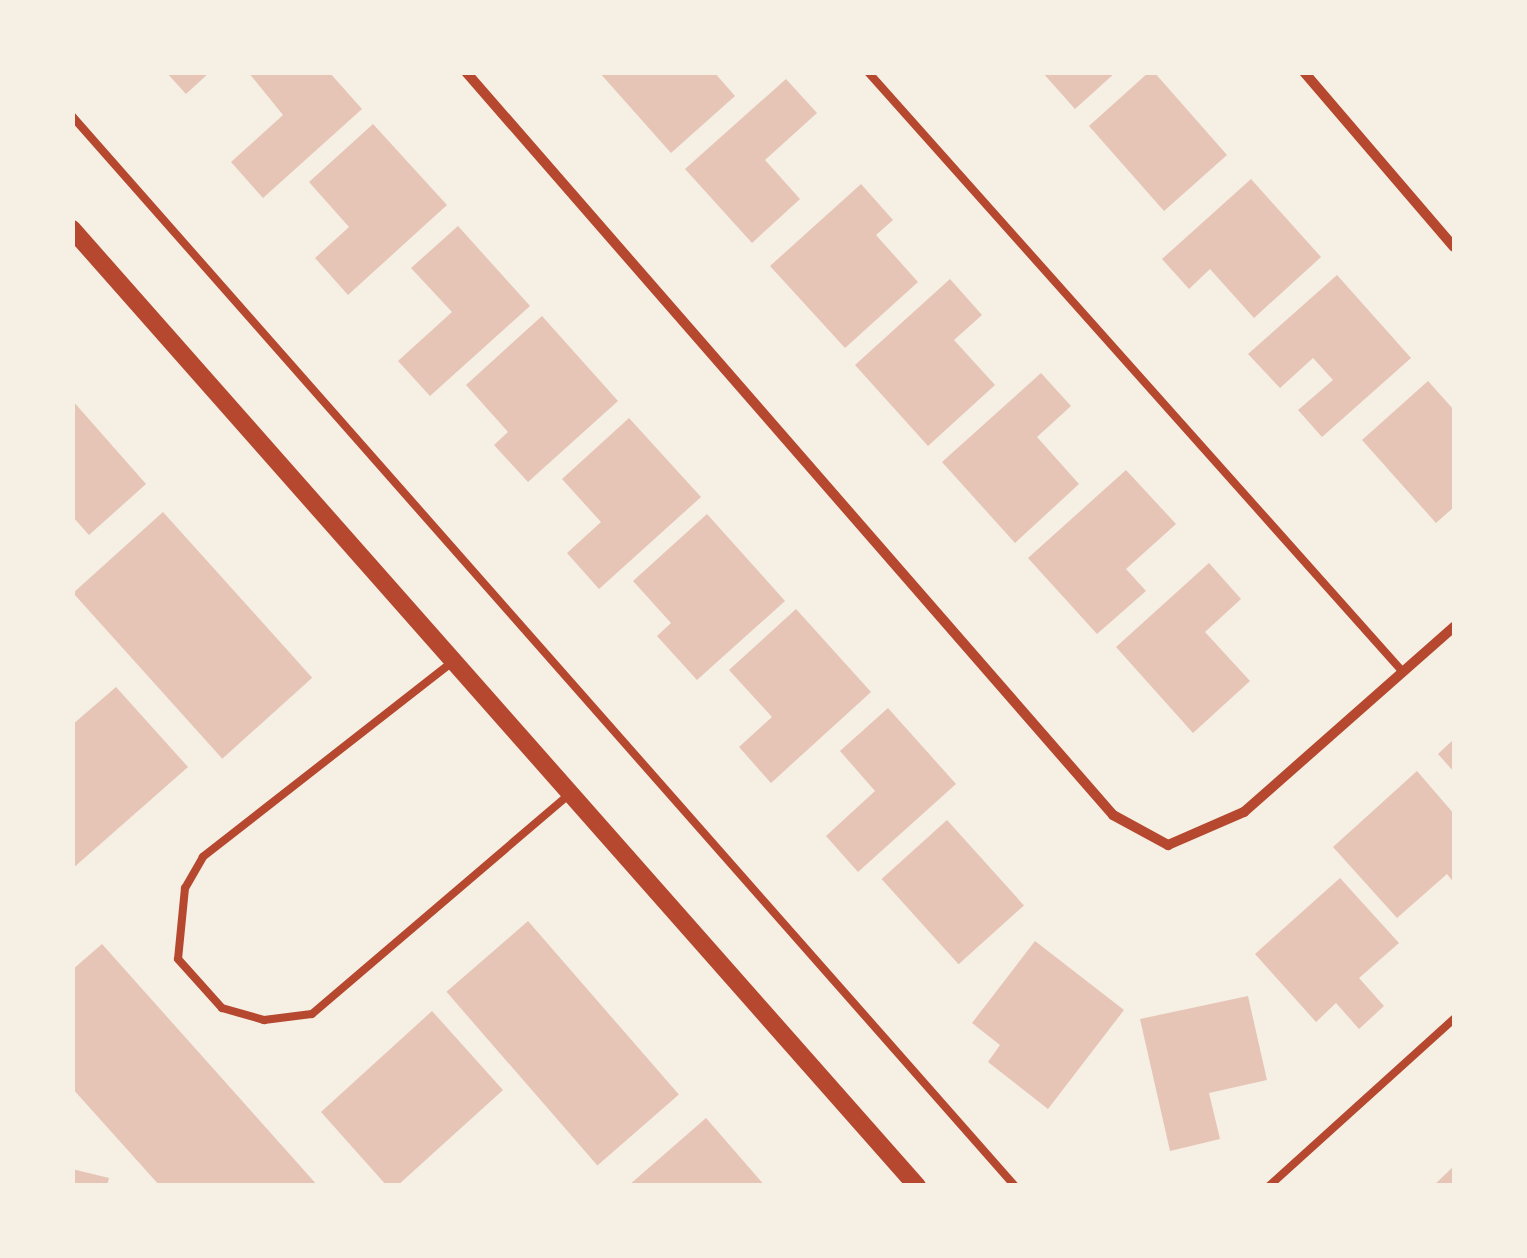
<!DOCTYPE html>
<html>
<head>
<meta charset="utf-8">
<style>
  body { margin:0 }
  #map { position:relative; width:1527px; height:1258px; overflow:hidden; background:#f6efe4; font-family:"Archivo Narrow",sans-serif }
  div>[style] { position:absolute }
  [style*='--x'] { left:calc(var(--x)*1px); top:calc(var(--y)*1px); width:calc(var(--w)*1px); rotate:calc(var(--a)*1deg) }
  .building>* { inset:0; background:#e6c5b7; transform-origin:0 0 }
  .service>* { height:8px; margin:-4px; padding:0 4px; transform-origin:4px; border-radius:4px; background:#b5482f }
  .minor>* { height:10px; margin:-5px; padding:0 5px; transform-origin:5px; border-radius:5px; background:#b5482f }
  .tertiary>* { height:18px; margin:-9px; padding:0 9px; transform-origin:9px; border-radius:9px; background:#b5482f }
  span { translate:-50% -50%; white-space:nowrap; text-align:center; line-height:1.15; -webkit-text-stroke:8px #f6efe4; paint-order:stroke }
  .frame { position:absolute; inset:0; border:75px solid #f6efe4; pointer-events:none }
</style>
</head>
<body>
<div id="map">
  <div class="building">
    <i style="clip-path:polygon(166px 72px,210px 72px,186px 94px)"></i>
    <i style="clip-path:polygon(248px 72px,329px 72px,362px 109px,263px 198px,231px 162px,283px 115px)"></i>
    <i style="clip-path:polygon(599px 72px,714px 72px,735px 96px,671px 153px)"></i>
    <i style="clip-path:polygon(1042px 72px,1116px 72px,1075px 109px)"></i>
    <i style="clip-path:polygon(1149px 72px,1154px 72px,1227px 155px,1164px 211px,1089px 126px)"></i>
    <i style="clip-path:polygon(786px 79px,817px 113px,765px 160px,800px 199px,752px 243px,685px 169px)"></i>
    <i style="clip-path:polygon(373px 124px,447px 205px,348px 295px,315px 258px,349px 227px,309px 182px)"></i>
    <i style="clip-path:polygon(1251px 179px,1321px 257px,1254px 318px,1210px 269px,1189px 289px,1162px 259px)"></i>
    <i style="clip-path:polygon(861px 184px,893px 220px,876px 235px,918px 282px,845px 348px,770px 266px)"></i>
    <i style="clip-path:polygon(458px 226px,530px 306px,430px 396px,398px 361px,452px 312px,411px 268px)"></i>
    <i style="clip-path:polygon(1337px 275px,1411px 358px,1322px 437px,1298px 410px,1333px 380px,1313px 358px,1280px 388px,1248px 354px)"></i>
    <i style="clip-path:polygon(950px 279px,982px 315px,954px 340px,995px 385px,928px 446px,855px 365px)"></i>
    <i style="clip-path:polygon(542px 316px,618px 401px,528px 482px,494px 445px,508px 432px,466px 385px)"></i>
    <i style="clip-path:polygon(1041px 373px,1071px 406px,1037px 437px,1079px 484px,1015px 543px,942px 462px)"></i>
    <i style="clip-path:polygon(1428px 381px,1454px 410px,1454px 507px,1436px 523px,1362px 440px)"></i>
    <i style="clip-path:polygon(72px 400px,146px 484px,89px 535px,72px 516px)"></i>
    <i style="clip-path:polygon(629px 418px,701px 497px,599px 589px,567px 553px,601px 522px,562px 479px)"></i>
    <i style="clip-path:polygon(1126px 470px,1176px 524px,1126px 569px,1146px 591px,1097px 634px,1028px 558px)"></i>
    <i style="left:163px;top:512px;width:223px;height:121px;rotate:48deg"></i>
    <i style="clip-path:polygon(707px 514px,785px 601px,697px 680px,657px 636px,671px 623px,633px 581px)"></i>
    <i style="clip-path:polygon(1209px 563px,1241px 599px,1205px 632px,1250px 681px,1193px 733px,1116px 647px)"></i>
    <i style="clip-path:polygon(796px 609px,871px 692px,771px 783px,739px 747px,772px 717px,729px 670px)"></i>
    <i style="clip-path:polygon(116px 687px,188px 767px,72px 869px,72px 725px)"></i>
    <i style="clip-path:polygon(888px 708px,956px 784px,858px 872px,826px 836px,875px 791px,840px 751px)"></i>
    <i style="clip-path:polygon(1454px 739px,1454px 772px,1438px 754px)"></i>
    <i style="clip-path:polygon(1417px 771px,1454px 814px,1454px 883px,1447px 874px,1397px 918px,1333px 847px)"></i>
    <i style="left:947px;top:820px;width:115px;height:88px;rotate:48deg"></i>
    <i style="clip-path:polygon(1340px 878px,1399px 943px,1359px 978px,1384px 1006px,1359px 1029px,1336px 1003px,1316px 1022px,1255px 954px)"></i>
    <i style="left:528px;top:921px;width:230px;height:108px;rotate:49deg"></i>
    <i style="clip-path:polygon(1035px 941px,1124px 1010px,1048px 1109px,988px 1062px,1000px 1045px,972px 1023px)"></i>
    <i style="clip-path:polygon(102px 944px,318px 1186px,160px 1186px,72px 1088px,72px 970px)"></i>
    <i style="clip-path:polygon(1248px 996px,1267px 1080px,1209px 1093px,1220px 1139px,1170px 1151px,1140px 1019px)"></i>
    <i style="clip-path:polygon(432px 1011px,503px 1090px,397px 1186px,387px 1186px,321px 1112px)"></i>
    <i style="clip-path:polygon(706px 1118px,765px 1186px,628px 1186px)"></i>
    <i style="clip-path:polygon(1454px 1166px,1454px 1186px,1433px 1186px)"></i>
    <i style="clip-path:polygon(72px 1169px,109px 1178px,107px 1186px,72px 1186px)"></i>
  </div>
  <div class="service">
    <i style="--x:868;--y:72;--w:804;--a:48.28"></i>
    <i style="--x:72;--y:116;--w:1426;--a:48.61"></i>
    <i style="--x:451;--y:663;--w:315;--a:142"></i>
    <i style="--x:203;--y:857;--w:36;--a:120"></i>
    <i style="--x:185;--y:888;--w:71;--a:95.6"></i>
    <i style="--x:178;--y:959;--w:66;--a:48.1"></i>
    <i style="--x:222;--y:1008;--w:44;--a:15.9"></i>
    <i style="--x:264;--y:1020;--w:48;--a:-7.1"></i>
    <i style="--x:312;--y:1014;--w:340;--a:-40.5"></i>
    <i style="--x:1269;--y:1186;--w:249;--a:-42.1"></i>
  </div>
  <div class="minor">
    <i style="--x:466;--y:72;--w:985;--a:48.95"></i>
    <i style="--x:1113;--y:815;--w:63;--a:28.6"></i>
    <i style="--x:1168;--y:845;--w:83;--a:-23.5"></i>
    <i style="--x:1244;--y:812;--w:280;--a:-41.4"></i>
    <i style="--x:1304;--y:72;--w:230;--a:49.4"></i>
  </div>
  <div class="tertiary">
    <i style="--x:72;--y:229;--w:1277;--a:48.56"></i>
  </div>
  <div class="frame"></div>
</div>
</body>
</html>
